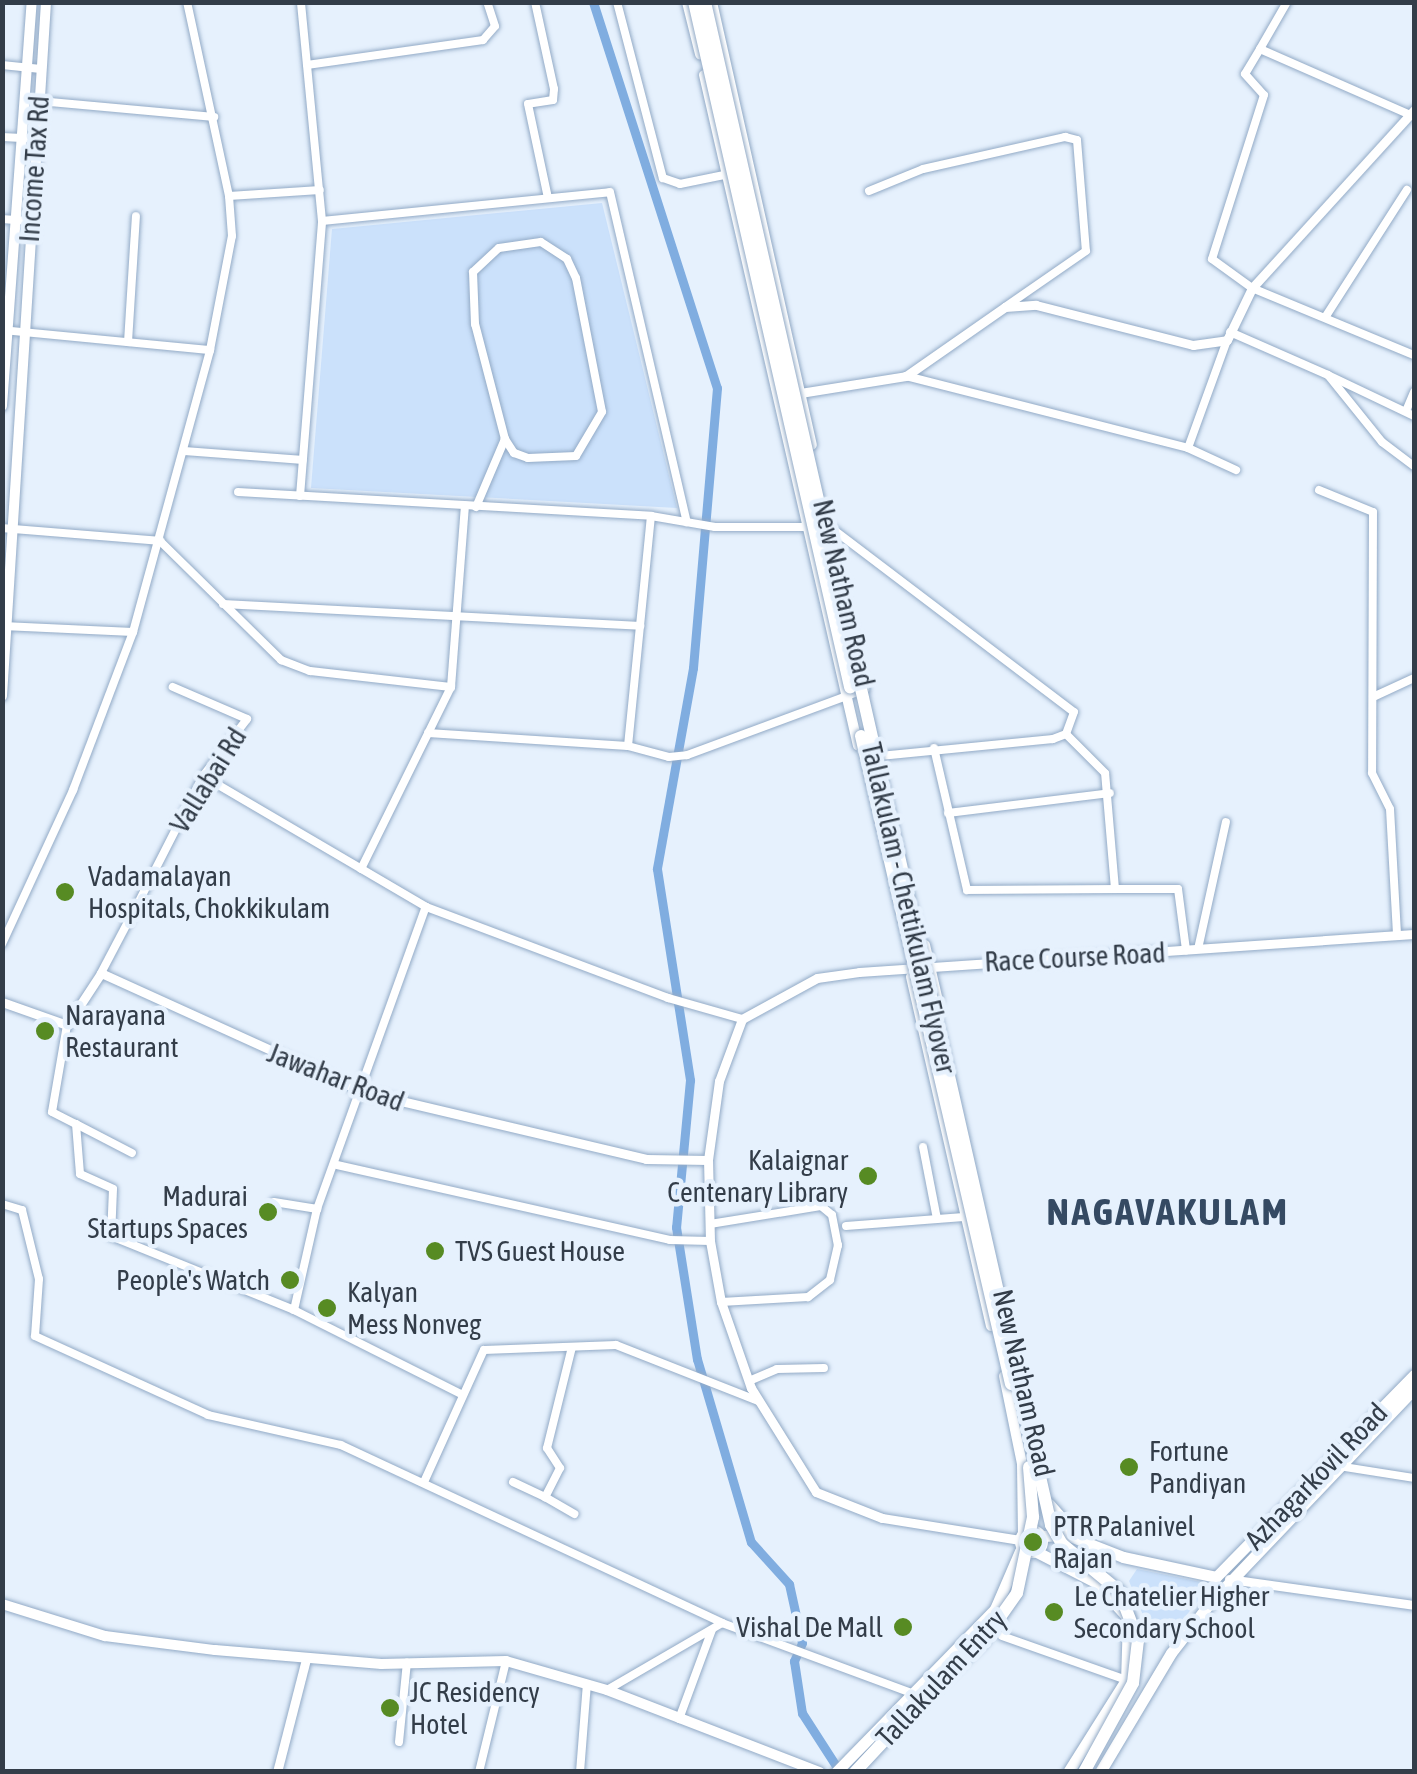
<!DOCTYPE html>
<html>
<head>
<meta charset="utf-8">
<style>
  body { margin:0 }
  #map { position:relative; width:1417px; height:1774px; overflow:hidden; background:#e6f1fd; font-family:"Asap Condensed",sans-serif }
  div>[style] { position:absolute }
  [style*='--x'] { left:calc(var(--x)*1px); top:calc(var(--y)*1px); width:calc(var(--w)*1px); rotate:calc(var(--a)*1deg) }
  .green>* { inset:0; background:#cbe1fb }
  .canal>* { height:9px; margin:-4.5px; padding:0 4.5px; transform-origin:4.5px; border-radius:4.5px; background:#80ade0 }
  .roads { filter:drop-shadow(0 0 2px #92aac6) drop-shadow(0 0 2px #92aac6) }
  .minor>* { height:8px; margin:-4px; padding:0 4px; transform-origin:4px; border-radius:4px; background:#fff }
  .tertiary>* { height:9px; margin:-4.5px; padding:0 4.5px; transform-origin:4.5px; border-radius:4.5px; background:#fff }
  .secondary>* { height:10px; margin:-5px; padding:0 5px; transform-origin:5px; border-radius:5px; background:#fff }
  .primary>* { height:11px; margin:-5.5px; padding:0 5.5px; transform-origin:5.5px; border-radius:5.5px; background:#fff }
  .primary>.ring { margin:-5.5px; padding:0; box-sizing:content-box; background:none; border:11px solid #fff; border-radius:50% }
  .trunk>* { height:12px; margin:-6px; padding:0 6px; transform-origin:6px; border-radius:6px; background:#fff }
  .bridges { filter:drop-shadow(0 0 2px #92aac6) drop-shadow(0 0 2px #92aac6) }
  .trunk-bridge>* { height:12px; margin:-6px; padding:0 6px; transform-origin:6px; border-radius:6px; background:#fff }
  .dots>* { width:28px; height:28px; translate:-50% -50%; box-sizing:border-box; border:5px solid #e6f1fd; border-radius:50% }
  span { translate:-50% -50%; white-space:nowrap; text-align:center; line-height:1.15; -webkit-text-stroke:9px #e6f1fd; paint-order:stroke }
  .street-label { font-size:28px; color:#333d49 }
  .poi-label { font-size:28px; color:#333d49 }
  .left { translate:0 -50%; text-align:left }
  .right { translate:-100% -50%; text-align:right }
  .district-label { font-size:38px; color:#354a63; font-weight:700; letter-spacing:2.5px }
  .frame { position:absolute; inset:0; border:5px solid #333d49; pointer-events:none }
</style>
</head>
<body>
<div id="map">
  <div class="green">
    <i style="clip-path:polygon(602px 203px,677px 508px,311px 488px,332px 229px)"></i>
    <i style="clip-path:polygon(1137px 1569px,1206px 1583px,1204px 1594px,1169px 1636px,1147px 1625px,1129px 1581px)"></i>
  </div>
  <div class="canal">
    <i style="--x:593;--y:2;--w:405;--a:72.2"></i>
    <i style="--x:717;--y:388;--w:281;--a:94.9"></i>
    <i style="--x:693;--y:668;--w:204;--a:100.2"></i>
    <i style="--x:657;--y:869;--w:214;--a:81.1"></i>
    <i style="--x:690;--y:1080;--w:148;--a:95.4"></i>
    <i style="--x:676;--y:1227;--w:134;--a:81"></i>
    <i style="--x:697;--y:1359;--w:191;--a:73.6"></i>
    <i style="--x:751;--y:1542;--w:57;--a:47.9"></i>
    <i style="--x:789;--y:1584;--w:60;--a:77.6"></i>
    <i style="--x:802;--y:1643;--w:20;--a:114"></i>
    <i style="--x:794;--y:1661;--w:53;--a:81.3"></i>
    <i style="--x:802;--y:1713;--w:70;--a:57.2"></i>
  </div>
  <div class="roads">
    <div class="minor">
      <i style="--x:535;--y:2;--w:89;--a:77.7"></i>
      <i style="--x:554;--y:89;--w:11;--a:95"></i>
      <i style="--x:553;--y:100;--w:25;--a:171"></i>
      <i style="--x:528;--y:104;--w:96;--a:78"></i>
      <i style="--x:617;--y:2;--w:182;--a:75.4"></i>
      <i style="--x:663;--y:178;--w:18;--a:19"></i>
      <i style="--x:680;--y:184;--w:50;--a:-11.5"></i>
      <i style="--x:1287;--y:2;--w:54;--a:119.9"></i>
      <i style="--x:1260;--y:49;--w:164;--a:23.7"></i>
      <i style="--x:1260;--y:49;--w:29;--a:121"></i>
      <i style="--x:1245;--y:74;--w:28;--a:48"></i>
      <i style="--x:1264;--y:95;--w:172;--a:107.6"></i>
      <i style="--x:1212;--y:259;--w:49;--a:35.9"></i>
      <i style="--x:1252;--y:288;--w:175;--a:22.5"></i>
      <i style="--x:2;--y:65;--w:39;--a:6"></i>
      <i style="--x:307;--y:65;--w:178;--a:-8.1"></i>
      <i style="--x:483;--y:40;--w:18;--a:-49"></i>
      <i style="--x:495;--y:26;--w:25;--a:-108"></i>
      <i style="--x:39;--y:101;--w:176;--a:5.2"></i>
      <i style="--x:2;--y:137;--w:35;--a:3"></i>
      <i style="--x:869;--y:191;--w:58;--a:-22.2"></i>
      <i style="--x:923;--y:169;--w:146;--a:-12.7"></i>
      <i style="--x:1065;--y:137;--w:12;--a:14"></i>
      <i style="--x:1077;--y:140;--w:111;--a:85.4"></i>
      <i style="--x:1086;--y:251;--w:98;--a:145.3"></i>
      <i style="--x:229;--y:196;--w:91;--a:-3.8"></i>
      <i style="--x:2;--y:219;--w:27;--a:4"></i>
      <i style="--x:322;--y:221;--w:289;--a:-5.7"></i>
      <i style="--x:610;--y:192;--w:339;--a:76.9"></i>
      <i style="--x:1326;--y:316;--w:150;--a:-57.3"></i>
      <i style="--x:2;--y:330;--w:209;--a:5.5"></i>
      <i style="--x:1230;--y:332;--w:107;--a:23.7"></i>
      <i style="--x:1328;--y:375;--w:86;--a:51.1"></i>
      <i style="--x:1382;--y:442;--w:40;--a:37"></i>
      <i style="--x:128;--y:342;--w:126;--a:-86.4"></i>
      <i style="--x:1328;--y:375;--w:95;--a:25.5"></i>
      <i style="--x:906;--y:376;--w:291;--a:14.3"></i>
      <i style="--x:1188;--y:448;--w:115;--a:-70.1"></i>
      <i style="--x:1406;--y:411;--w:21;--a:-67"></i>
      <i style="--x:1188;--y:448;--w:53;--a:24.6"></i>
      <i style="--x:185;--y:451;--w:118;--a:4.4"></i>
      <i style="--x:1319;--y:490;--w:58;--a:22.2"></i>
      <i style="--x:1373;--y:512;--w:261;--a:90.2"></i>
      <i style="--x:1372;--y:773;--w:40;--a:63.4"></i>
      <i style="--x:1390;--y:809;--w:126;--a:86.8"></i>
      <i style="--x:238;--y:492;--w:414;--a:3.3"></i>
      <i style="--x:651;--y:516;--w:65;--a:9.8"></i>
      <i style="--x:715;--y:527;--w:115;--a:0"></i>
      <i style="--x:830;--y:527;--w:306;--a:37.2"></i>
      <i style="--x:1074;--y:712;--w:23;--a:110"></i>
      <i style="--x:1066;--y:734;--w:14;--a:159"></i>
      <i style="--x:1053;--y:739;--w:174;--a:174.4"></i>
      <i style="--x:300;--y:496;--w:276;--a:-85.4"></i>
      <i style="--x:322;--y:221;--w:220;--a:-95.5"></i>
      <i style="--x:476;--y:507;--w:74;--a:-66.9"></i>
      <i style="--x:505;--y:439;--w:119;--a:-104.6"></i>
      <i style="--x:475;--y:324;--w:52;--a:-92.2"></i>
      <i style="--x:473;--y:272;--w:35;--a:-43"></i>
      <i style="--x:499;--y:248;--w:42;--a:-8.1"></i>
      <i style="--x:541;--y:242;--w:31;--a:33"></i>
      <i style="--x:567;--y:259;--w:21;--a:65"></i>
      <i style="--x:576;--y:278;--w:136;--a:79"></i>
      <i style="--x:602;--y:412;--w:51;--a:120.6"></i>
      <i style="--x:576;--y:456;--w:48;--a:177.6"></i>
      <i style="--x:528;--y:458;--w:15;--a:-160"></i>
      <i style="--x:514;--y:453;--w:17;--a:-123"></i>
      <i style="--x:2;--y:528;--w:159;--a:4.7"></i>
      <i style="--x:160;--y:541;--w:170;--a:44.5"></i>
      <i style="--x:281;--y:660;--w:31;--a:21"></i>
      <i style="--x:310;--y:671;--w:142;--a:6.5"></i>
      <i style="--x:223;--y:604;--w:418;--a:3"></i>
      <i style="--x:3;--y:626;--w:130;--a:2.6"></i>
      <i style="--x:1373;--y:697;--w:45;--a:-24.9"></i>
      <i style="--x:428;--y:733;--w:200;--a:3.7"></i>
      <i style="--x:628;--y:746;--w:231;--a:-84.3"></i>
      <i style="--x:628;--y:746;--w:42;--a:15"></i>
      <i style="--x:669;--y:757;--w:18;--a:-6"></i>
      <i style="--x:687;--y:755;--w:190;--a:-20.3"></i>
      <i style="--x:934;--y:748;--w:146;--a:76.9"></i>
      <i style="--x:967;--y:890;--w:148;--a:-0.4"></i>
      <i style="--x:1115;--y:889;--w:116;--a:-94.9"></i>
      <i style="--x:1105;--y:773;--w:55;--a:-135"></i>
      <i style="--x:203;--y:776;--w:259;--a:30.4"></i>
      <i style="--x:426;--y:907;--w:259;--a:20.6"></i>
      <i style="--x:668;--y:998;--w:77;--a:15.8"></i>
      <i style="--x:948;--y:813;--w:163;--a:-7"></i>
      <i style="--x:361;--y:869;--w:203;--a:-63.7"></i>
      <i style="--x:451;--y:687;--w:182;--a:-85.6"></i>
      <i style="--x:1115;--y:889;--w:63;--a:0"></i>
      <i style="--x:1178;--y:889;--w:62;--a:82.5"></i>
      <i style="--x:134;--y:911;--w:152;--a:-62.9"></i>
      <i style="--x:203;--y:776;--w:72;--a:-52.3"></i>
      <i style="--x:247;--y:719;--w:81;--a:-156.6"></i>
      <i style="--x:2;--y:944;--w:170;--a:-65.2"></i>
      <i style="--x:73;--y:790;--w:169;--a:-69.2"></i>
      <i style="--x:133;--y:632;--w:292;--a:-74.7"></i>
      <i style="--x:210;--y:350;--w:116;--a:-79.1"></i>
      <i style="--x:232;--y:236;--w:40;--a:-94.3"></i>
      <i style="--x:229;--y:196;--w:198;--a:-102.2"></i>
      <i style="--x:1198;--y:949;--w:130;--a:-77.6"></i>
      <i style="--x:101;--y:973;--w:64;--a:-62.2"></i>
      <i style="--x:67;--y:1025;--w:88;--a:99.8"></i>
      <i style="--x:52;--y:1112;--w:27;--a:27"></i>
      <i style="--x:76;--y:1124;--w:50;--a:85.4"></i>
      <i style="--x:80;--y:1174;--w:36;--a:24"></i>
      <i style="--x:113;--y:1189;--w:47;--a:92.4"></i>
      <i style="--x:111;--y:1236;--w:197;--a:22"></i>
      <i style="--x:294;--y:1310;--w:189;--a:26.7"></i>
      <i style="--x:76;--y:1124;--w:63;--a:27.4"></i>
      <i style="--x:923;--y:1147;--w:73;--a:79"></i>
      <i style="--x:337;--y:1165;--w:341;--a:12.7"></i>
      <i style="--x:670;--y:1240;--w:40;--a:1.4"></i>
      <i style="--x:274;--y:1202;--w:44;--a:9.2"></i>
      <i style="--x:2;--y:1204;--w:21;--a:17"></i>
      <i style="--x:22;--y:1210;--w:71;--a:76.2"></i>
      <i style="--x:39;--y:1279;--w:57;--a:94"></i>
      <i style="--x:35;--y:1336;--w:190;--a:24.5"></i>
      <i style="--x:208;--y:1415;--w:136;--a:12.7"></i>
      <i style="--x:341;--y:1445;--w:421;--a:25"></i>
      <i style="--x:722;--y:1623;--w:202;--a:20.3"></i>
      <i style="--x:710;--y:1224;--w:112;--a:-9.2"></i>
      <i style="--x:821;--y:1206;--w:14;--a:39"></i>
      <i style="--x:832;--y:1215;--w:31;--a:79"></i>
      <i style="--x:838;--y:1245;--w:36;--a:103"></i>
      <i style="--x:830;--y:1280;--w:28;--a:142"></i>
      <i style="--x:808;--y:1297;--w:87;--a:176.7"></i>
      <i style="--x:846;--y:1226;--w:118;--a:-4.4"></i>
      <i style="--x:294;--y:1310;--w:104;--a:-77.2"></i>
      <i style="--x:317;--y:1209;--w:321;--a:-70.2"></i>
      <i style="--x:572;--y:1347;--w:104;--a:103.9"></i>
      <i style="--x:547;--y:1448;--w:24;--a:57"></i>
      <i style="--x:560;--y:1468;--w:33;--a:117"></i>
      <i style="--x:545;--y:1497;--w:34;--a:30"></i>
      <i style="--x:749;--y:1381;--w:30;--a:-23"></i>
      <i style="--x:777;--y:1369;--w:47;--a:-1.2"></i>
      <i style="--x:1338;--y:1466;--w:77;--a:9"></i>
      <i style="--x:424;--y:1482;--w:145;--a:-65.6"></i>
      <i style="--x:484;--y:1350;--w:132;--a:-2.2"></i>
      <i style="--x:616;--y:1345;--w:153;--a:21.5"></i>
      <i style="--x:513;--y:1482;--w:35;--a:25"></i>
      <i style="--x:1002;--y:1636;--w:132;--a:19.5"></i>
      <i style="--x:607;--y:1690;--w:133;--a:-30.2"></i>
      <i style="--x:679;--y:1719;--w:95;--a:-69.7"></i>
      <i style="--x:399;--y:1742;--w:80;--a:-84.3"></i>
      <i style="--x:479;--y:1772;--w:114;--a:-76.3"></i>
      <i style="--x:580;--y:1772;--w:88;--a:-85.5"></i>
    </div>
    <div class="tertiary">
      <i style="--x:794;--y:394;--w:113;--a:-9.1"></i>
      <i style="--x:906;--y:376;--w:121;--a:-34.9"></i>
      <i style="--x:1005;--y:307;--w:31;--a:-4"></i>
      <i style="--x:1036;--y:305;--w:162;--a:14.3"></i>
      <i style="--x:1193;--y:345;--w:34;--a:-8"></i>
      <i style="--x:1227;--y:340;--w:58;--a:-64.3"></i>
      <i style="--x:1252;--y:288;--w:241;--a:-47.7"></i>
      <i style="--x:2;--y:1002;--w:69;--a:19.5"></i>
      <i style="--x:67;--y:1025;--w:62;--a:-56.8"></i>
      <i style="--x:101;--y:973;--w:288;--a:24.4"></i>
      <i style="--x:363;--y:1092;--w:291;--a:13.3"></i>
      <i style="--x:646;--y:1159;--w:62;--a:0.9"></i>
      <i style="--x:1020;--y:1540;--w:140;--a:-170.9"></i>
      <i style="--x:882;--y:1518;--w:71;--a:-158.5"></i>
      <i style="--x:816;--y:1492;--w:123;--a:-122"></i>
      <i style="--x:751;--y:1388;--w:91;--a:-109.2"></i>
      <i style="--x:721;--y:1302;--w:62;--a:-100.2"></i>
      <i style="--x:710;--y:1241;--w:81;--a:-91.4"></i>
      <i style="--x:708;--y:1160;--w:80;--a:-82.1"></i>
      <i style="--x:719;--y:1081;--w:66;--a:-69.6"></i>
      <i style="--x:742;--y:1019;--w:85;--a:-28.7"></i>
      <i style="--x:817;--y:978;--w:42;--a:-8.1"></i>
      <i style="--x:859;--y:972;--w:556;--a:-3.92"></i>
      <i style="--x:1229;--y:1579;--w:187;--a:8"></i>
      <i style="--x:277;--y:1772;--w:117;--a:-75.6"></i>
    </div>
    <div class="secondary">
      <i style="--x:687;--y:2;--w:54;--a:76"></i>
      <i style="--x:712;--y:2;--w:454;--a:77.3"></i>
      <i style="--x:704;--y:75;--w:688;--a:77.07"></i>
      <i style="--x:2;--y:406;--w:405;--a:-85.8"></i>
      <i style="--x:2;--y:696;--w:695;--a:-86.37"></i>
      <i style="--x:925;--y:945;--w:57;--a:76.9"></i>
      <i style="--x:911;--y:977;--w:358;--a:77.1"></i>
      <i style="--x:1004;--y:1376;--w:90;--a:78.4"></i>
      <i style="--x:1022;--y:1464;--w:69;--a:89.2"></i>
      <i style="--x:2;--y:1604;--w:108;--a:17.3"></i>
      <i style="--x:105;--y:1636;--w:111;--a:7.3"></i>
      <i style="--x:215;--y:1650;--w:167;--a:4.8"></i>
      <i style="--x:381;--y:1664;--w:125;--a:-1.4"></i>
      <i style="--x:506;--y:1661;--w:105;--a:16"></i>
      <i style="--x:607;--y:1690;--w:228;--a:21.1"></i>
    </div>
    <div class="primary">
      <i style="--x:1049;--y:1504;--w:45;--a:48.6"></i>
      <i class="ring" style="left:1020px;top:1530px;width:11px;height:11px"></i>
      <i style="--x:1041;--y:1536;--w:26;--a:-2"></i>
      <i style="--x:1067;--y:1535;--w:60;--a:21.4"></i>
      <i style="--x:1123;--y:1557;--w:95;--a:12.1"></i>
      <i style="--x:1035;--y:1551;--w:68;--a:27.3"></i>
      <i style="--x:1095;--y:1582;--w:49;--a:47.5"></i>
      <i style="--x:1128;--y:1618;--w:62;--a:91.8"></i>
      <i style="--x:1126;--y:1680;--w:109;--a:122.2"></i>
      <i style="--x:1216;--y:1577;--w:283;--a:-45.6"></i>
      <i style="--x:836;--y:1772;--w:228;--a:-45.7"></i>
      <i style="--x:995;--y:1609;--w:63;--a:-66.7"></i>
      <i style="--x:1100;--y:1772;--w:139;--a:-59.2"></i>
      <i style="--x:1171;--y:1653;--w:62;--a:-52.2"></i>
      <i style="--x:1209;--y:1604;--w:297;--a:-46.4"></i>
    </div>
    <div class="trunk">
      <i style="--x:855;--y:1772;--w:119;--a:-47"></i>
    </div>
  </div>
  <div class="bridges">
    <div class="trunk-bridge">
      <i style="--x:694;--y:2;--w:703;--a:77.17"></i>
      <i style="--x:705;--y:2;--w:1562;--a:77.2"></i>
      <i style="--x:1051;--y:1525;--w:22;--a:60"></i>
      <i style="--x:1062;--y:1544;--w:74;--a:39.5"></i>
      <i style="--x:1119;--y:1591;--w:53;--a:68.8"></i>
      <i style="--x:1138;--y:1640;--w:43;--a:96.6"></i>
      <i style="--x:1133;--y:1683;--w:102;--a:118.8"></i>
      <i style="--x:861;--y:736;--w:665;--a:76.97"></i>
      <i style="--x:936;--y:1685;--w:66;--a:-43.2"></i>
      <i style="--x:984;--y:1640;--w:57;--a:-54.9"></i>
      <i style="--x:1017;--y:1593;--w:78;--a:-78.1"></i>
      <i style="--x:1033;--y:1517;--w:50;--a:-94.6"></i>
    </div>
  </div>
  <div class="dots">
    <i style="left:65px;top:892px;background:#578b23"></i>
    <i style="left:45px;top:1031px;background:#578b23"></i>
    <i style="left:868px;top:1176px;background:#578b23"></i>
    <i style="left:268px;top:1212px;background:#578b23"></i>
    <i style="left:435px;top:1251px;background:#578b23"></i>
    <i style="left:290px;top:1280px;background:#578b23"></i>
    <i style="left:327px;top:1308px;background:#578b23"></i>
    <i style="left:1129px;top:1467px;background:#578b23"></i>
    <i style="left:1033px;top:1542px;background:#578b23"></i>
    <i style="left:1054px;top:1612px;background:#578b23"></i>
    <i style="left:903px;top:1627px;background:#578b23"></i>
    <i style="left:390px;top:1708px;background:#578b23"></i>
  </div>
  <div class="street-label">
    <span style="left:34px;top:169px;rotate:-86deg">Income Tax Rd</span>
    <span style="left:844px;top:593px;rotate:77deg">New Natham Road</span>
    <span style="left:208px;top:780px;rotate:-58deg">Vallabai Rd</span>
    <span style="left:909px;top:908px;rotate:77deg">Tallakulam - Chettikulam Flyover</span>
    <span style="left:1075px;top:957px;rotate:-3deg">Race Course Road</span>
    <span style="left:336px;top:1077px;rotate:21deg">Jawahar Road</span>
    <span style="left:1024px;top:1383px;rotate:77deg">New Natham Road</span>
    <span style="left:1316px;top:1476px;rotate:-46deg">Azhagarkovil Road</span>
    <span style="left:941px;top:1678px;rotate:-47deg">Tallakulam Entry</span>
  </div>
  <div class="poi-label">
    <span class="left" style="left:88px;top:892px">Vadamalayan<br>Hospitals, Chokkikulam</span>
    <span class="left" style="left:65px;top:1031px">Narayana<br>Restaurant</span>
    <span class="right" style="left:848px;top:1176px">Kalaignar<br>Centenary Library</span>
    <span class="right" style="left:248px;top:1212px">Madurai<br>Startups Spaces</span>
    <span class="left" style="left:455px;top:1251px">TVS Guest House</span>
    <span class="right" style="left:270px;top:1280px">People's Watch</span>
    <span class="left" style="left:347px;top:1308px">Kalyan<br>Mess Nonveg</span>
    <span class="left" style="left:1149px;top:1467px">Fortune<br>Pandiyan</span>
    <span class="left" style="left:1053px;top:1542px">PTR Palanivel<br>Rajan</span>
    <span class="left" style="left:1074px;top:1612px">Le Chatelier Higher<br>Secondary School</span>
    <span class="right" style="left:883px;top:1627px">Vishal De Mall</span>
    <span class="left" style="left:410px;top:1708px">JC Residency<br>Hotel</span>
  </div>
  <div class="district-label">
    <span style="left:1168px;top:1212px">NAGAVAKULAM</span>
  </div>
  <div class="frame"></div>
</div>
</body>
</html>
